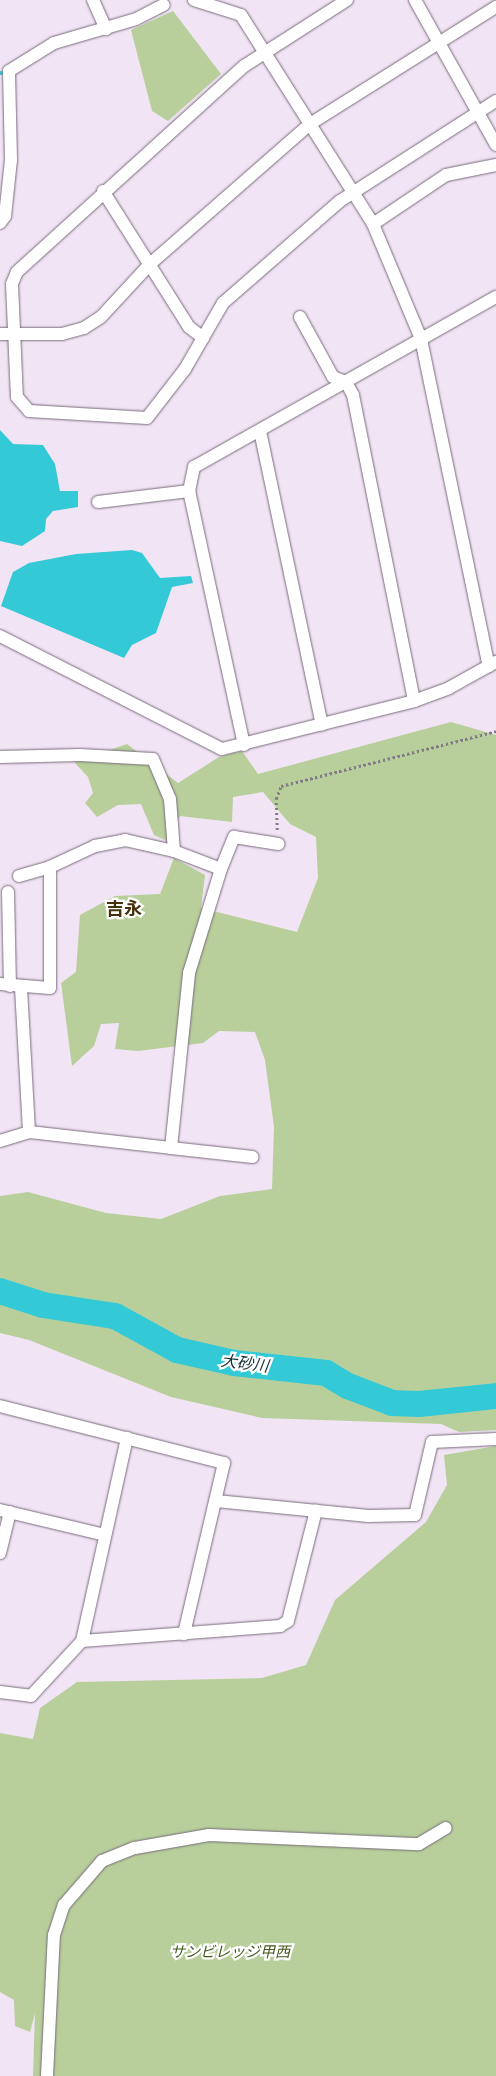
<!DOCTYPE html>
<html>
<head>
<meta charset="utf-8">
<style>
  body { margin:0 }
  #map { position:relative; width:496px; height:2076px; overflow:hidden; background:#f1e4f4; font-family:Literata,"Noto Sans JP",serif }
  div>[style] { position:absolute }
  [style*='--x'] { left:calc(var(--x)*1px); top:calc(var(--y)*1px); width:calc(var(--w)*1px); rotate:calc(var(--a)*1deg) }
  .green>* { inset:0; background:#b8cf9b }
  .water>* { inset:0; background:#34c9d7 }
  .stream>* { height:4.5px; margin:-2.25px; padding:0 2.25px; transform-origin:2.25px; border-radius:2.25px; background:#34c9d7 }
  .river>* { height:26px; margin:-13px; padding:0 13px; transform-origin:13px; border-radius:13px; background:#34c9d7 }
  .path>* { height:2.5px; margin-top:-1.25px; transform-origin:0; background:repeating-linear-gradient(90deg,#837b85 0 2.5px,transparent 0 5px) }
  .roads { filter:drop-shadow(0 0 1px #786c7b) drop-shadow(0 0 1px #786c7b) }
  .street>* { height:12px; margin:-6px; padding:0 6px; transform-origin:6px; border-radius:6px; background:#fff }
  span { translate:-50% -50%; white-space:nowrap; text-align:center; line-height:1.15; -webkit-text-stroke:4.5px #fff; paint-order:stroke }
  .park-label { font-size:15px; color:#445b1f; font-style:italic }
  .water-label { font-size:16px; color:#193134; font-style:italic }
  .quarter-label { font-size:18px; color:#462f0a; font-weight:700 }
</style>
</head>
<body>
<div id="map">
  <div class="green">
    <i style="clip-path:polygon(173px 11px,221px 74px,168px 121px,152px 111px,131px 30px)"></i>
    <i style="clip-path:polygon(451px 722px,496px 735px,496px 1430px,459px 1432px,441px 1424px,262px 1418px,171px 1397px,29px 1340px,0 1333px,0 1196px,28px 1192px,106px 1213px,161px 1219px,220px 1196px,272px 1189px,274px 1127px,265px 1060px,255px 1032px,219px 1031px,203px 1043px,138px 1051px,115px 1049px,119px 1023px,101px 1024px,94px 1046px,72px 1066px,61px 983px,76px 972px,80px 915px,115px 896px,160px 894px,174px 858px,205px 875px,201px 908px,297px 932px,318px 878px,316px 837px,290px 824px,263px 792px,233px 797px,232px 822px,180px 816px,167px 841px,154px 835px,141px 804px,118px 805px,97px 817px,85px 803px,93px 793px,88px 777px,74px 762px,127px 744px,178px 783px,219px 757px,242px 751px,258px 774px)"></i>
    <i style="clip-path:polygon(496px 1446px,496px 2076px,33px 2076px,35px 2013px,30px 2032px,15px 2026px,14px 2000px,0 1992px,0 1733px,33px 1739px,40px 1708px,77px 1682px,262px 1678px,306px 1665px,335px 1600px,426px 1522px,447px 1485px,444px 1455px)"></i>
  </div>
  <div class="water">
    <i style="clip-path:polygon(0 430px,13px 444px,43px 445px,55px 464px,60px 491px,78px 491px,78px 507px,53px 511px,46px 519px,45px 531px,22px 546px,0 541px)"></i>
    <i style="clip-path:polygon(132px 550px,142px 553px,160px 578px,191px 576px,193px 583px,172px 587px,156px 633px,132px 645px,124px 658px,1px 606px,13px 572px,29px 563px,76px 554px)"></i>
  </div>
  <div class="stream">
    <i style="--x:0;--y:73;--w:1;--a:0"></i>
  </div>
  <div class="river">
    <i style="--x:0;--y:1291;--w:45;--a:18"></i>
    <i style="--x:43;--y:1305;--w:73;--a:8.7"></i>
    <i style="--x:115;--y:1316;--w:71;--a:28.7"></i>
    <i style="--x:177;--y:1350;--w:58;--a:12.8"></i>
    <i style="--x:234;--y:1363;--w:93;--a:6.2"></i>
    <i style="--x:326;--y:1373;--w:26;--a:31"></i>
    <i style="--x:348;--y:1386;--w:47;--a:21.1"></i>
    <i style="--x:392;--y:1403;--w:27;--a:2"></i>
    <i style="--x:419;--y:1404;--w:77;--a:-5.9"></i>
  </div>
  <div class="path">
    <i style="--x:277;--y:830;--w:31;--a:-92"></i>
    <i style="--x:276;--y:799;--w:14;--a:-69"></i>
    <i style="--x:281;--y:786;--w:222;--a:-14.3"></i>
  </div>
  <div class="roads">
    <div class="street">
      <i style="--x:93;--y:0;--w:32;--a:66"></i>
      <i style="--x:194;--y:0;--w:49;--a:17.7"></i>
      <i style="--x:241;--y:15;--w:247;--a:57.7"></i>
      <i style="--x:373;--y:224;--w:125;--a:67.3"></i>
      <i style="--x:421;--y:339;--w:334;--a:78.3"></i>
      <i style="--x:347;--y:0;--w:122;--a:147.3"></i>
      <i style="--x:244;--y:66;--w:307;--a:137.8"></i>
      <i style="--x:17;--y:272;--w:13;--a:113"></i>
      <i style="--x:12;--y:284;--w:113;--a:87.5"></i>
      <i style="--x:17;--y:397;--w:18;--a:49"></i>
      <i style="--x:29;--y:411;--w:118;--a:3.4"></i>
      <i style="--x:147;--y:418;--w:62;--a:-52.2"></i>
      <i style="--x:185;--y:369;--w:76;--a:-60.1"></i>
      <i style="--x:223;--y:303;--w:155;--a:-41.1"></i>
      <i style="--x:340;--y:201;--w:185;--a:-32.7"></i>
      <i style="--x:415;--y:0;--w:166;--a:60.8"></i>
      <i style="--x:103;--y:191;--w:161;--a:57.7"></i>
      <i style="--x:189;--y:327;--w:18;--a:38"></i>
      <i style="--x:0;--y:223;--w:9;--a:-54"></i>
      <i style="--x:5;--y:216;--w:56;--a:-83.9"></i>
      <i style="--x:11;--y:160;--w:89;--a:-91.3"></i>
      <i style="--x:9;--y:71;--w:53;--a:-31.9"></i>
      <i style="--x:54;--y:43;--w:85;--a:-16.3"></i>
      <i style="--x:136;--y:19;--w:31;--a:-27"></i>
      <i style="--x:373;--y:224;--w:88;--a:-33.9"></i>
      <i style="--x:446;--y:175;--w:51;--a:-11.3"></i>
      <i style="--x:300;--y:317;--w:68;--a:61.2"></i>
      <i style="--x:333;--y:377;--w:14;--a:21"></i>
      <i style="--x:346;--y:382;--w:15;--a:62"></i>
      <i style="--x:353;--y:395;--w:312;--a:78.7"></i>
      <i style="--x:0;--y:334;--w:62;--a:0"></i>
      <i style="--x:62;--y:334;--w:23;--a:-15"></i>
      <i style="--x:84;--y:328;--w:20;--a:-33"></i>
      <i style="--x:101;--y:317;--w:72;--a:-47.2"></i>
      <i style="--x:150;--y:264;--w:213;--a:-41.2"></i>
      <i style="--x:310;--y:124;--w:220;--a:-32.2"></i>
      <i style="--x:260;--y:431;--w:300;--a:78.1"></i>
      <i style="--x:98;--y:502;--w:92;--a:-6.9"></i>
      <i style="--x:0;--y:636;--w:249;--a:27"></i>
      <i style="--x:222;--y:749;--w:198;--a:-14"></i>
      <i style="--x:414;--y:701;--w:37;--a:-20"></i>
      <i style="--x:449;--y:688;--w:54;--a:-29"></i>
      <i style="--x:244;--y:745;--w:260;--a:-102.2"></i>
      <i style="--x:189;--y:491;--w:25;--a:-78"></i>
      <i style="--x:194;--y:467;--w:347;--a:-29.4"></i>
      <i style="--x:0;--y:757;--w:80;--a:-1.4"></i>
      <i style="--x:80;--y:755;--w:73;--a:3.1"></i>
      <i style="--x:153;--y:759;--w:43;--a:67"></i>
      <i style="--x:170;--y:799;--w:52;--a:85.6"></i>
      <i style="--x:174;--y:851;--w:50;--a:21"></i>
      <i style="--x:221;--y:869;--w:35;--a:-68"></i>
      <i style="--x:234;--y:837;--w:45;--a:9"></i>
      <i style="--x:19;--y:876;--w:32;--a:-16"></i>
      <i style="--x:8;--y:892;--w:94;--a:88.8"></i>
      <i style="--x:0;--y:984;--w:50;--a:4.6"></i>
      <i style="--x:50;--y:988;--w:121;--a:-90"></i>
      <i style="--x:50;--y:867;--w:50;--a:-25"></i>
      <i style="--x:95;--y:846;--w:31;--a:-11"></i>
      <i style="--x:125;--y:840;--w:50;--a:12.7"></i>
      <i style="--x:21;--y:988;--w:144;--a:86.8"></i>
      <i style="--x:0;--y:1141;--w:30;--a:-17"></i>
      <i style="--x:29;--y:1132;--w:143;--a:6.4"></i>
      <i style="--x:171;--y:1148;--w:176;--a:-84.1"></i>
      <i style="--x:189;--y:973;--w:109;--a:-72.9"></i>
      <i style="--x:171;--y:1148;--w:82;--a:6.3"></i>
      <i style="--x:0;--y:1406;--w:231;--a:14.3"></i>
      <i style="--x:224;--y:1463;--w:176;--a:103.2"></i>
      <i style="--x:216;--y:1501;--w:153;--a:5.6"></i>
      <i style="--x:368;--y:1516;--w:47;--a:-1.2"></i>
      <i style="--x:415;--y:1515;--w:75;--a:-76.9"></i>
      <i style="--x:432;--y:1442;--w:64;--a:-2.7"></i>
      <i style="--x:0;--y:1510;--w:108;--a:13.4"></i>
      <i style="--x:0;--y:1553;--w:42;--a:-76.3"></i>
      <i style="--x:82;--y:1641;--w:199;--a:-4.3"></i>
      <i style="--x:280;--y:1626;--w:9;--a:-32"></i>
      <i style="--x:288;--y:1621;--w:114;--a:-75.8"></i>
      <i style="--x:0;--y:1692;--w:31;--a:7"></i>
      <i style="--x:31;--y:1696;--w:75;--a:-47.2"></i>
      <i style="--x:82;--y:1641;--w:208;--a:-77.5"></i>
      <i style="--x:47;--y:2076;--w:141;--a:-87.2"></i>
      <i style="--x:54;--y:1935;--w:32;--a:-72"></i>
      <i style="--x:64;--y:1905;--w:58;--a:-49.2"></i>
      <i style="--x:102;--y:1861;--w:35;--a:-22"></i>
      <i style="--x:135;--y:1848;--w:75;--a:-10"></i>
      <i style="--x:209;--y:1835;--w:210;--a:2.5"></i>
      <i style="--x:419;--y:1844;--w:31;--a:-31"></i>
    </div>
  </div>
  <div class="park-label">
    <span style="left:230px;top:1951px">サンビレッジ甲西</span>
  </div>
  <div class="water-label">
    <span style="left:245px;top:1362px;rotate:7deg">大砂川</span>
  </div>
  <div class="quarter-label">
    <span style="left:124px;top:908px">吉永</span>
  </div>
</div>
</body>
</html>
